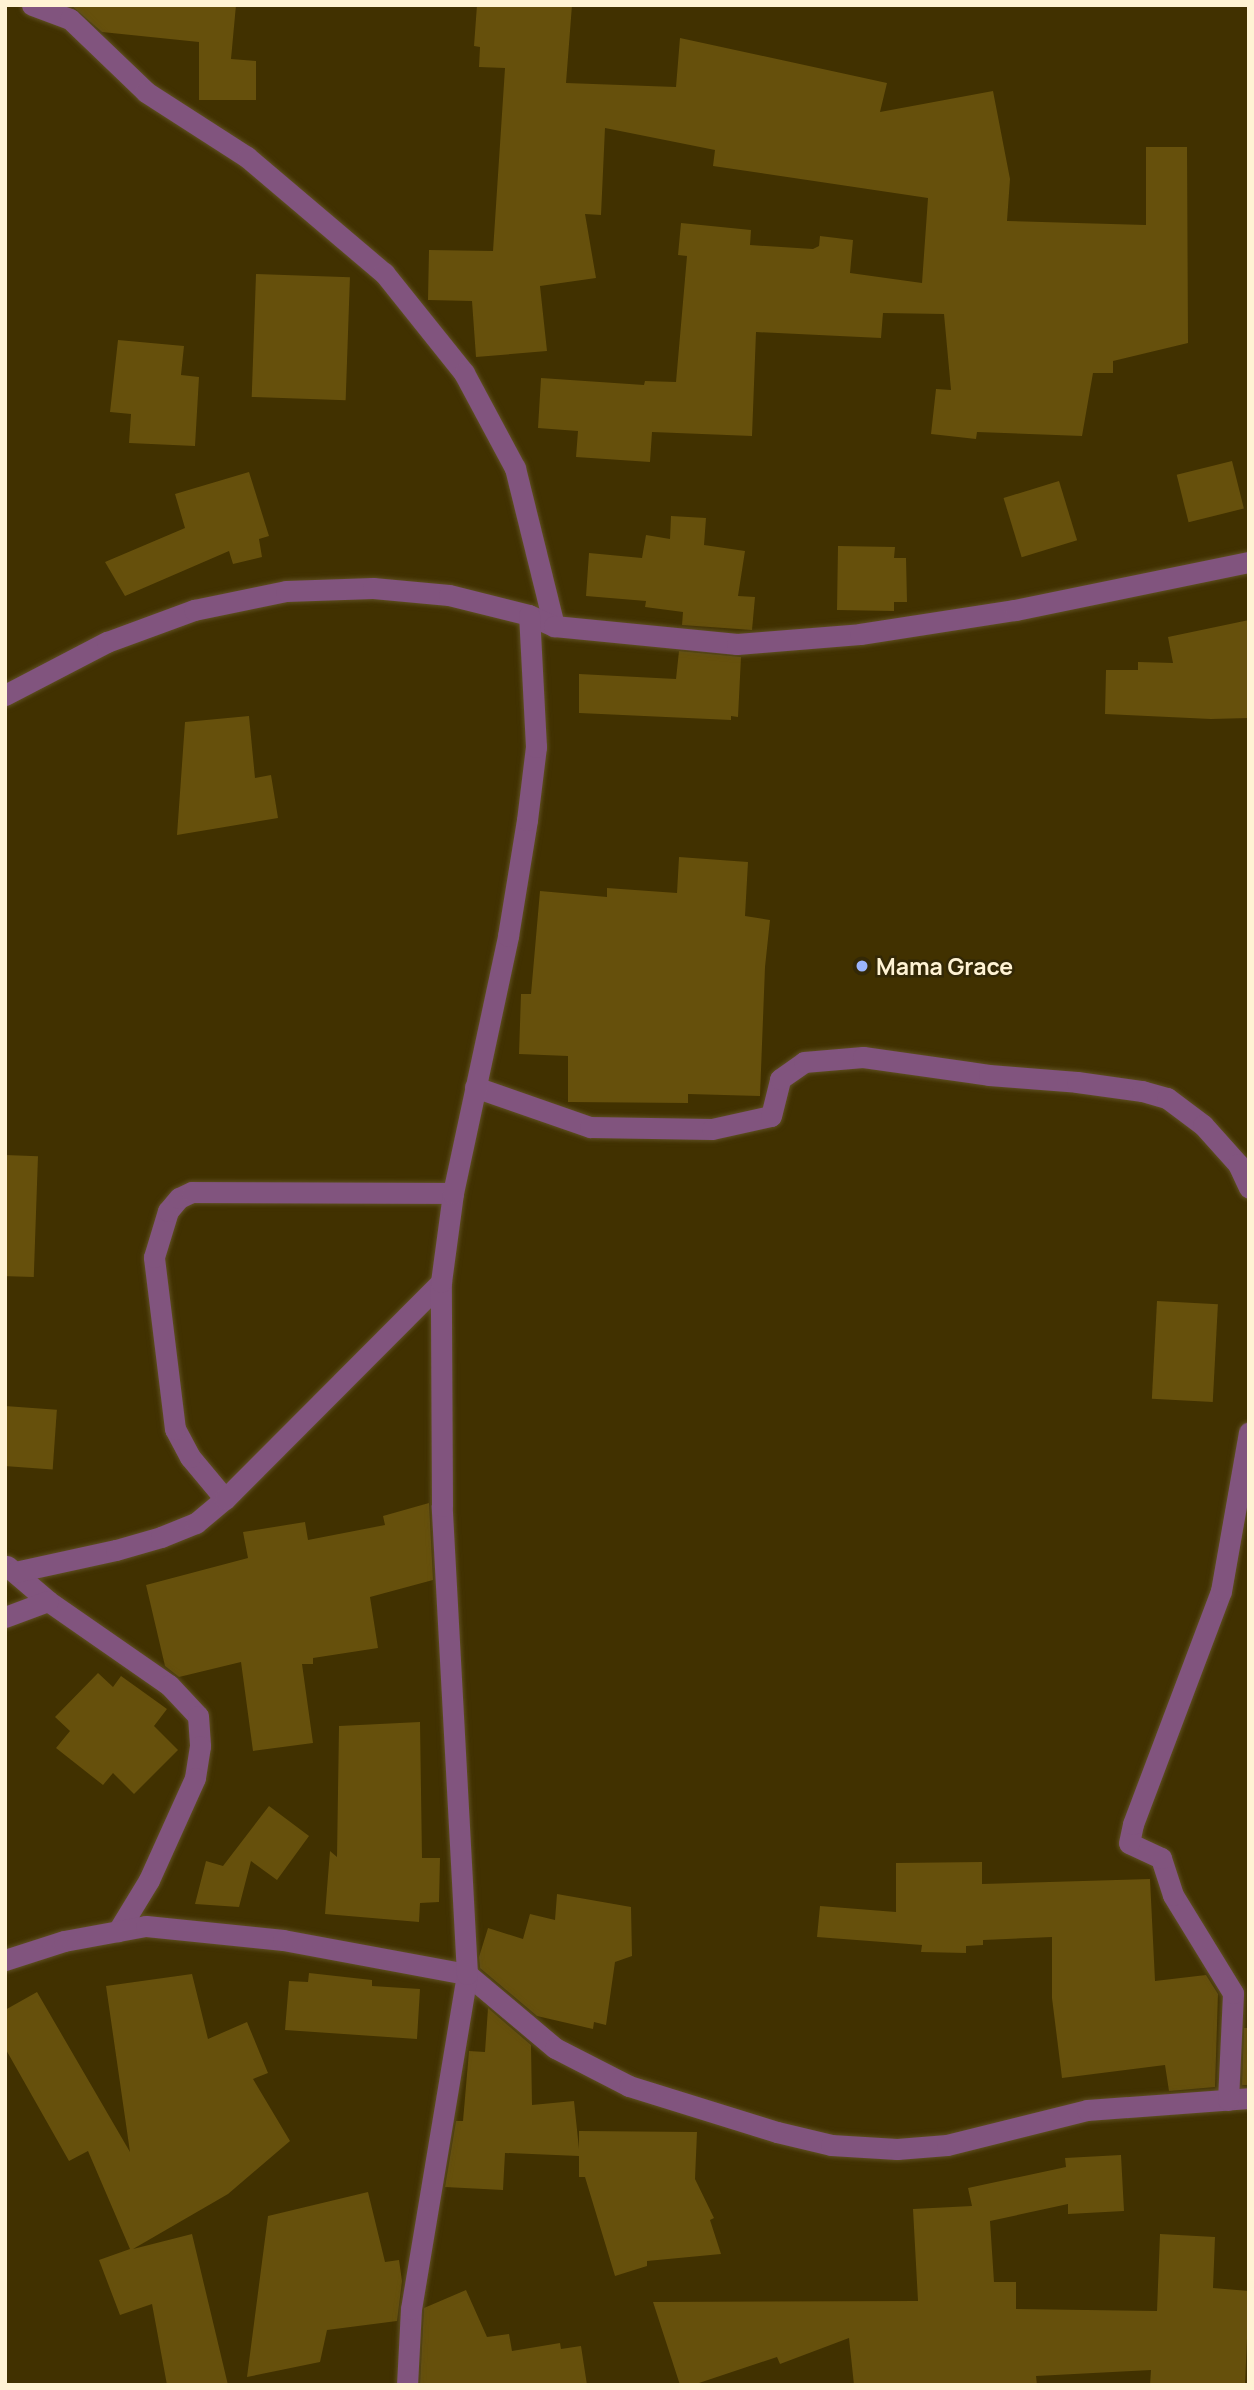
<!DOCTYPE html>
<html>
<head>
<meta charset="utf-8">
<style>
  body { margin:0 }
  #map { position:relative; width:1254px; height:2390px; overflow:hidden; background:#413100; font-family:Manrope,sans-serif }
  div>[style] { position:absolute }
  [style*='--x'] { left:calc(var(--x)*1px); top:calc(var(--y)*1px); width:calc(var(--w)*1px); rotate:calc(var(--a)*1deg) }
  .building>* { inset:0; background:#66500c; transform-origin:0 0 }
  .roads { filter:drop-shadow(0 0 2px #5f5022) drop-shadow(0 0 2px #5f5022) }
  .minor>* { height:21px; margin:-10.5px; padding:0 10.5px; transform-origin:10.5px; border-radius:10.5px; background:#81547e }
  .dots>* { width:19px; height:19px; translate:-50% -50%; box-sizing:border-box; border:4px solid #332806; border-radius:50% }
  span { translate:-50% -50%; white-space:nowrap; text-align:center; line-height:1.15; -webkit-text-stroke:5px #332806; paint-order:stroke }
  .poi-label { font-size:23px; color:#fff3d4; font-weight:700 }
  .left { translate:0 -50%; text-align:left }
  .frame { position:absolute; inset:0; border:7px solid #fff3d4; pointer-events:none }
</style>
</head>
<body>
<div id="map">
  <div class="building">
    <i style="clip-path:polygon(71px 5px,236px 5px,231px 59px,256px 61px,256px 100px,199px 100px,199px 42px,102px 32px)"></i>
    <i style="clip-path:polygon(477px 5px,572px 5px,566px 83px,676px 87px,680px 38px,887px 83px,880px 112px,993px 91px,1010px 179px,1007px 221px,1146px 225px,1146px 147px,1187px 147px,1188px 343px,1113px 361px,1113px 373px,1093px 373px,1082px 436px,977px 432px,976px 439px,931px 434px,936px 389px,951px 390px,944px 314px,883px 313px,881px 338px,756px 332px,752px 436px,652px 432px,650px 462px,576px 457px,578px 431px,538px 428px,541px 378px,644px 385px,645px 381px,676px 382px,687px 256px,678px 255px,681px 223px,751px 230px,750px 245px,813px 249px,819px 246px,820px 236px,853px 240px,850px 273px,922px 283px,928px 198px,713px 166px,715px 150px,605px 128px,601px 215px,585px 214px,596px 278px,540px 286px,547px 351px,476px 357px,472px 301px,428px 300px,429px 250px,493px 251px,505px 68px,479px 67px,480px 47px,474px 46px)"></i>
    <i style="left:256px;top:274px;width:94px;height:123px;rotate:2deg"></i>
    <i style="clip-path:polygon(118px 340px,184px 346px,181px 375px,199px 377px,195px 446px,129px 443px,131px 414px,110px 412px)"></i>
    <i style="left:1232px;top:461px;width:49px;height:57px;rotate:76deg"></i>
    <i style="clip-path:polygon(249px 472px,269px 536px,259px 539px,262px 557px,233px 564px,229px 551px,125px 596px,105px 562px,185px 528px,175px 494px)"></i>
    <i style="left:1059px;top:481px;width:62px;height:58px;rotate:73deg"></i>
    <i style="clip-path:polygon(671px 516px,706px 518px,704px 545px,745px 551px,738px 596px,755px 597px,752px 630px,682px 625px,683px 612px,645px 607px,646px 601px,586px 596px,589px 553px,642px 558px,646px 535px,670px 539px)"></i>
    <i style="clip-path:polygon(838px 546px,895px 547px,894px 558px,906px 558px,907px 602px,894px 602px,894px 611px,837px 610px)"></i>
    <i style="clip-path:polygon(1249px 620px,1249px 718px,1211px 719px,1105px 714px,1106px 670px,1138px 670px,1138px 662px,1173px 663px,1168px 637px)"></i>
    <i style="clip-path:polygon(679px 651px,741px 657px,738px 717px,731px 716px,731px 720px,579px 713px,579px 674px,676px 679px)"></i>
    <i style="clip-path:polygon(249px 716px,255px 778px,271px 775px,278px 818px,177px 835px,185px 722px)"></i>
    <i style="clip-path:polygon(679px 857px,748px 862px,745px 916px,770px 920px,765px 967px,760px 1096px,688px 1094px,688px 1103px,568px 1102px,568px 1056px,519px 1054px,521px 994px,531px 994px,540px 891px,607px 897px,607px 888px,677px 893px)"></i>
    <i style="left:5px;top:1155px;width:33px;height:121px;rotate:2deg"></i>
    <i style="left:1157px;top:1301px;width:61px;height:98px;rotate:3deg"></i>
    <i style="left:5px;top:1406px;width:52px;height:60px;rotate:4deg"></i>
    <i style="clip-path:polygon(429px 1503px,433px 1580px,370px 1597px,378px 1648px,313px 1658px,313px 1664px,302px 1664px,313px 1743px,253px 1751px,241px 1662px,179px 1677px,165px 1666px,146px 1585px,248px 1558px,243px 1532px,305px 1522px,308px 1540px,385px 1525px,383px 1516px)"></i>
    <i style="clip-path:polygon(98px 1673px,113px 1687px,121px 1676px,167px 1709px,154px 1726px,178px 1750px,134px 1794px,113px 1773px,103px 1785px,56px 1748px,70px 1731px,55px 1717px)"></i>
    <i style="clip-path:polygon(420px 1722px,422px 1858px,440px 1858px,439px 1902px,420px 1903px,419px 1922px,325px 1914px,330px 1851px,337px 1857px,339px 1726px)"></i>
    <i style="clip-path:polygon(269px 1806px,309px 1836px,277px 1880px,251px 1861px,239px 1907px,195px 1904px,206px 1861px,223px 1866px)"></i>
    <i style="clip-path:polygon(982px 1862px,982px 1884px,1150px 1879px,1155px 1981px,1206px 1975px,1218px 1994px,1215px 2087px,1169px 2091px,1165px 2065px,1062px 2078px,1052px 1998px,1052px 1937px,983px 1940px,983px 1945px,966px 1946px,966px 1953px,921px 1952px,922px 1945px,817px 1937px,820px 1906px,896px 1912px,896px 1863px)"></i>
    <i style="clip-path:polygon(557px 1894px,631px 1907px,632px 1956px,615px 1962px,606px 2025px,594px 2022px,593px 2029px,537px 2016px,480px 1968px,479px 1957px,488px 1928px,523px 1939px,530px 1914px,555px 1920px)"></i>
    <i style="clip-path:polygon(309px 1973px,372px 1980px,372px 1986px,420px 1989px,417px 2039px,285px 2030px,289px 1981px,308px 1982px)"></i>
    <i style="clip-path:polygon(192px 1974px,208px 2039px,247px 2022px,268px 2073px,253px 2079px,290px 2141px,228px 2194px,133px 2249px,192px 2234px,228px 2385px,167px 2385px,152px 2304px,120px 2315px,99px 2260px,130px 2249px,88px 2151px,69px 2161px,5px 2048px,5px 2010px,37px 1992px,130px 2152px,106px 1986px)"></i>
    <i style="clip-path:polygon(488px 2008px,531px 2045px,532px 2105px,574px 2101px,579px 2149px,579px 2131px,697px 2132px,695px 2179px,714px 2218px,710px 2220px,721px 2254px,647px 2261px,647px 2266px,615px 2276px,585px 2177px,579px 2177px,579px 2156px,505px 2153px,503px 2190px,445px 2187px,456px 2121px,463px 2121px,469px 2051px,485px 2052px)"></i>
    <i style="clip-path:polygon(1244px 2028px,1249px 2028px,1249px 2085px,1242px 2085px)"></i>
    <i style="clip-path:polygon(1121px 2155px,1124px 2211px,1068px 2214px,1068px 2204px,990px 2221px,994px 2282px,1016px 2282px,1016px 2309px,1157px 2311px,1160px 2234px,1215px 2237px,1213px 2288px,1249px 2291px,1245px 2385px,1150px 2385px,1151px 2370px,1036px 2376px,1037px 2385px,854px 2385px,849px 2338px,780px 2364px,777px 2357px,693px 2385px,680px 2385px,653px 2302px,918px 2301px,913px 2209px,972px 2206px,968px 2188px,1066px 2167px,1065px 2158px)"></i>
    <i style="clip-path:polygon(368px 2192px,385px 2262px,399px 2260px,402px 2281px,397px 2321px,327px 2330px,320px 2362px,247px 2377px,268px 2216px)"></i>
    <i style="clip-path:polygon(466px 2290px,487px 2337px,509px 2334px,512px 2351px,560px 2343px,561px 2349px,581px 2346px,587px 2385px,420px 2385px,424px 2308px)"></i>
  </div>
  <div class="roads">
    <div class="minor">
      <i style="--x:32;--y:5;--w:40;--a:20.2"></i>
      <i style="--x:70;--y:19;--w:105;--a:43.8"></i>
      <i style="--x:146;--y:92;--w:120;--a:32.8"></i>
      <i style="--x:247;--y:157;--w:180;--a:40.3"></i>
      <i style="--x:384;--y:273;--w:128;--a:51.3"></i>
      <i style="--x:464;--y:373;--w:108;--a:61.8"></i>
      <i style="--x:515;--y:468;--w:163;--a:76.1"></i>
      <i style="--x:5;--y:695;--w:115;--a:-27.5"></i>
      <i style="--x:107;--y:642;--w:93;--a:-20.2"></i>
      <i style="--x:194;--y:610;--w:94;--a:-11.7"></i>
      <i style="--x:286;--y:591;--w:87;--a:-2"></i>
      <i style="--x:373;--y:588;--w:76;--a:5.3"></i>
      <i style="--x:449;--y:595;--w:82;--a:14"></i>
      <i style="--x:529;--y:615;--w:27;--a:24"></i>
      <i style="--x:554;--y:626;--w:184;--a:5.6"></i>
      <i style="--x:737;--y:644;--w:123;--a:-4.6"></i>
      <i style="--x:860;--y:634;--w:157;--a:-8.8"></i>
      <i style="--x:1015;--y:610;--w:239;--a:-11.6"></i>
      <i style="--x:475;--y:1087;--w:122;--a:19.2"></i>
      <i style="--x:590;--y:1127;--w:122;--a:0.9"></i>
      <i style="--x:712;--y:1129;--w:60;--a:-12.4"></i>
      <i style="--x:771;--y:1116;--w:38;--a:-76"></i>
      <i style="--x:780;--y:1079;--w:29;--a:-35"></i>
      <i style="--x:804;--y:1062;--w:59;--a:-4.8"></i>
      <i style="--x:863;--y:1057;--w:127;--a:8.1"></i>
      <i style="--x:989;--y:1075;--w:88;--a:4.5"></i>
      <i style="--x:1077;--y:1082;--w:66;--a:7.9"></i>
      <i style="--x:1142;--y:1091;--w:26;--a:16"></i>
      <i style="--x:1167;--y:1098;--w:45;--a:36.9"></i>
      <i style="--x:1203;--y:1125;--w:52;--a:48.1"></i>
      <i style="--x:1238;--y:1164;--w:26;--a:65"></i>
      <i style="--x:225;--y:1499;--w:55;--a:-129.8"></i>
      <i style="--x:190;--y:1457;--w:32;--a:-118"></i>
      <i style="--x:175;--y:1429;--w:173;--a:-97"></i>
      <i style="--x:154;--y:1257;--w:48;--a:-73.1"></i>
      <i style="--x:168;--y:1211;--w:17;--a:-50"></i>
      <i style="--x:179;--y:1198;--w:14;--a:-25"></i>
      <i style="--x:192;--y:1192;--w:261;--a:0.2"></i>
      <i style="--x:7;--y:1566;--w:54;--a:40.5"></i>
      <i style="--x:48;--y:1601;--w:147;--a:34.8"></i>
      <i style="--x:169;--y:1685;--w:42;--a:46.9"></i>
      <i style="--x:198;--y:1716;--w:30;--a:86"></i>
      <i style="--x:200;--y:1746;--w:32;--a:99"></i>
      <i style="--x:195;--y:1778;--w:112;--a:114.3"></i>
      <i style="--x:149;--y:1880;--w:60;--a:121.3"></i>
      <i style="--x:15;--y:1572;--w:103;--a:-12.3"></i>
      <i style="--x:116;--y:1550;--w:47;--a:-16.1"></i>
      <i style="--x:161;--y:1537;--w:38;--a:-22"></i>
      <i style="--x:196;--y:1523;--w:38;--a:-40"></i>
      <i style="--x:225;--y:1499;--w:306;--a:-45.1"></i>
      <i style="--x:5;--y:1617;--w:46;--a:-20.4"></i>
      <i style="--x:5;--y:1960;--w:62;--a:-17.9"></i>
      <i style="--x:64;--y:1941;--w:83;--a:-10.4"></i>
      <i style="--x:146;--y:1926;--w:138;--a:5.8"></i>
      <i style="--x:283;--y:1940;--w:187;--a:10.5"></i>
      <i style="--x:467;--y:1974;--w:115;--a:40.1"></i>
      <i style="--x:555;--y:2048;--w:83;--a:27.2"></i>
      <i style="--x:629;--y:2086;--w:155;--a:17.3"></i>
      <i style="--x:777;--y:2132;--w:56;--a:13.5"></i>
      <i style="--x:831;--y:2145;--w:66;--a:3.5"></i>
      <i style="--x:897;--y:2149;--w:50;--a:-4.6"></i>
      <i style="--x:947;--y:2145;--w:144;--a:-14"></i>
      <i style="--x:1087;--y:2110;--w:162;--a:-4.2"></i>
      <i style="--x:1228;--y:2100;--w:107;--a:-87.3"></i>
      <i style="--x:1233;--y:1993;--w:115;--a:-121.5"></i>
      <i style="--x:1173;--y:1895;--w:39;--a:-108"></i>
      <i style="--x:1161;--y:1858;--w:35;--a:-155"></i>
      <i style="--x:1129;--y:1843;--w:19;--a:-78"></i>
      <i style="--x:1133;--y:1824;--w:249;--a:-69.3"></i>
      <i style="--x:1221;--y:1591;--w:161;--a:-80"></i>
      <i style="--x:407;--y:2385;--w:76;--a:-87"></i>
      <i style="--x:411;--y:2309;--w:340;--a:-80.5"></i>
      <i style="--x:467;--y:1974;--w:469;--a:-93.1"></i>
      <i style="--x:442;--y:1506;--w:224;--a:-90.3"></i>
      <i style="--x:441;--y:1282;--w:90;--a:-82.3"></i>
      <i style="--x:453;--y:1193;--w:263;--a:-77.9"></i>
      <i style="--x:508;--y:936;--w:118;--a:-80.7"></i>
      <i style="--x:527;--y:820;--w:74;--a:-83"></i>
      <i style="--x:536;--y:747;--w:132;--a:-93"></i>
    </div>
  </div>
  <div class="dots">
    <i style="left:862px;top:966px;background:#9bb5fd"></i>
  </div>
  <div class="poi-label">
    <span class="left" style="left:876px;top:966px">Mama Grace</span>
  </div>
  <div class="frame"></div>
</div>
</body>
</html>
